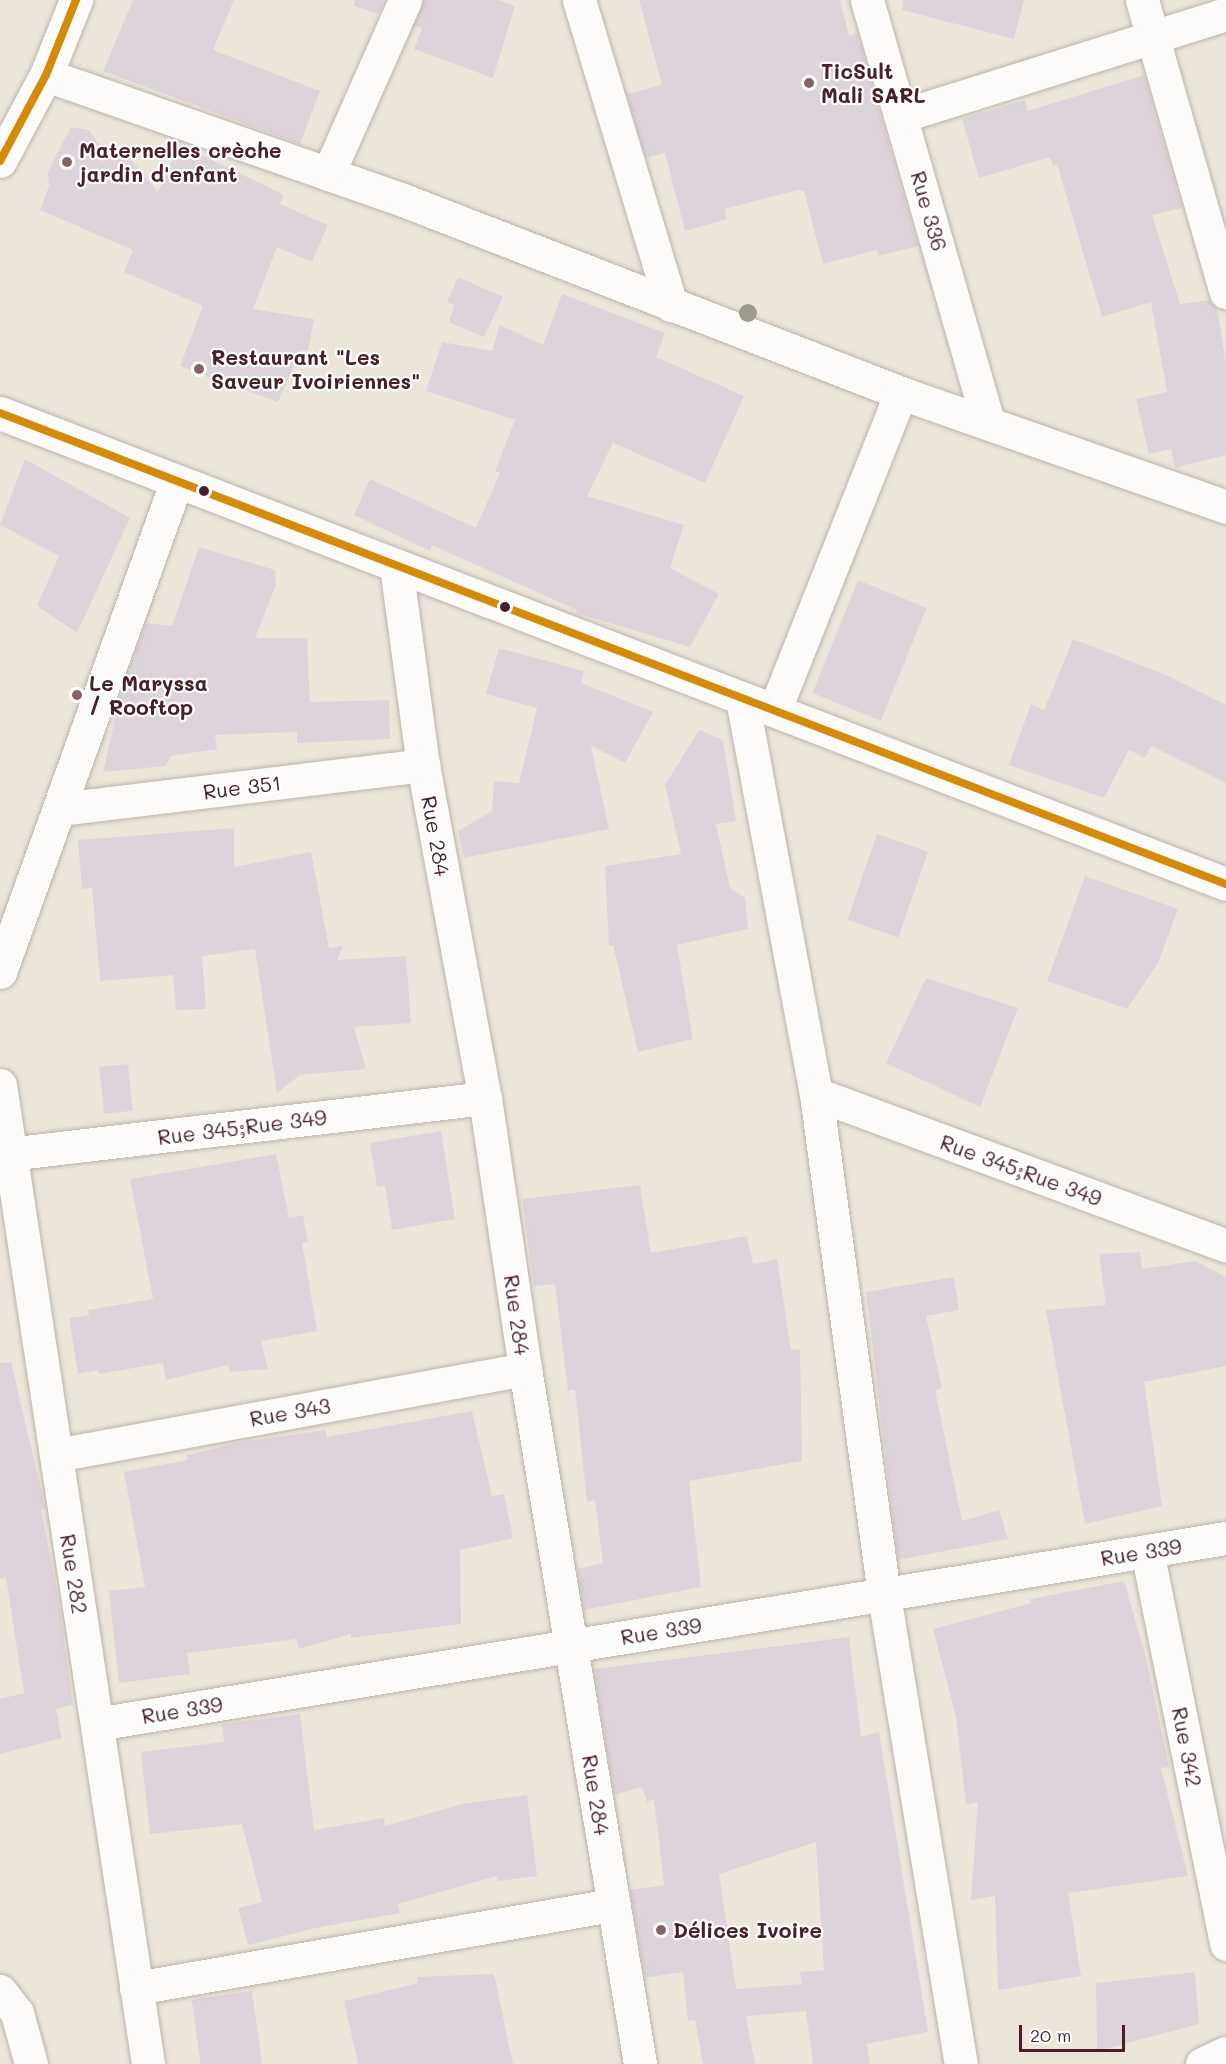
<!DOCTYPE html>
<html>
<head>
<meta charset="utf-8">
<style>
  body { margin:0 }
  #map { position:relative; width:1226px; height:2064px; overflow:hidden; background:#ece6da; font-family:Mali,sans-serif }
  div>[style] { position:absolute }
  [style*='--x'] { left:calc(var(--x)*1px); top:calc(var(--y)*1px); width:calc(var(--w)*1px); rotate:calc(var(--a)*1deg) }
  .building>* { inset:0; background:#dfd3db; transform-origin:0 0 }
  .roads { filter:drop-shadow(0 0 2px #bcb4ad) drop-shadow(0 0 2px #bcb4ad) }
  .minor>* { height:33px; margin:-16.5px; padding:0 16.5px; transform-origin:16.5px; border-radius:16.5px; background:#fcfbf9 }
  .bus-1>* { height:8px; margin:-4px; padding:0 4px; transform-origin:4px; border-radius:4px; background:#d48b09 }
  .trees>* { width:18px; height:18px; margin:-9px; border-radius:50%; background:#9d9b8e }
  .dots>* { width:16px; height:16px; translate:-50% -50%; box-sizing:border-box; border:3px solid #fff; border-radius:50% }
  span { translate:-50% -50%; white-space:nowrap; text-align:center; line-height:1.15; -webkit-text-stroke:4.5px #fff; paint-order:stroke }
  .poi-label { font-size:21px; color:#4a1f2b; font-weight:700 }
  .left { translate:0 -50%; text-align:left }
  .street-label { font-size:21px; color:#4a1f2b }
  .scale { position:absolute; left:1019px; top:2025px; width:106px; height:27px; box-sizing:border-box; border:3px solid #4a1f2b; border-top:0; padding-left:8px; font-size:18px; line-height:21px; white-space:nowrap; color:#4a1f2b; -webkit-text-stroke:4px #fff; paint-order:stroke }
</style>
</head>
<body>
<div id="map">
  <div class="building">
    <i style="clip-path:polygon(133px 0,234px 0,213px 50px,320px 91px,300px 144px,103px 71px)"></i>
    <i style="clip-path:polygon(355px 0,384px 0,378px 14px,354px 6px)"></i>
    <i style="clip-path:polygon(423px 0,498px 0,515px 6px,493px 78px,414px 49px,422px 28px,414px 25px)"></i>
    <i style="clip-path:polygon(639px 0,840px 0,849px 36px,857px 33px,918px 246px,878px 256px,877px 250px,823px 264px,804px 191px,798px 190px,724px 209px,727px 219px,685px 231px,665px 153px,646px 158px,627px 94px,662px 85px)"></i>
    <i style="clip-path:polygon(903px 0,1024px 0,1014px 39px,902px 10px)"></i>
    <i style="clip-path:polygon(1144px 75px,1182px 208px,1152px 215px,1180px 304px,1209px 300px,1217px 308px,1226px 363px,1226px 455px,1175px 468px,1171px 449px,1149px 454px,1136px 399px,1167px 392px,1151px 302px,1102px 317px,1057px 164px,1053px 166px,1050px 157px,979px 178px,962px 119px,1025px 100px,1028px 111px)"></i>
    <i style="clip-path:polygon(71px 127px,89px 130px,98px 143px,124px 151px,158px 192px,180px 144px,284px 195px,280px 204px,328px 225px,312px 262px,277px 247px,253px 309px,314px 319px,308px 351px,301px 350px,278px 402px,180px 366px,203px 306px,124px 272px,133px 250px,40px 210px,49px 186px,48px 172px)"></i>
    <i style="clip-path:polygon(458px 277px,503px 297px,484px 337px,449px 322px,454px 305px,447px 302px)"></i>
    <i style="clip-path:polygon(562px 294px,665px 333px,656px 357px,744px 396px,705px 483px,613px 443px,587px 496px,684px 525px,670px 568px,719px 594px,690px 647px,576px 613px,577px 610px,432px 545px,430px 551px,354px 515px,370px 479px,476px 528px,500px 473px,495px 471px,515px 420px,426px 391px,442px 342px,492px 351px,500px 325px,543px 345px)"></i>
    <i style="clip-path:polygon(25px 459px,130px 518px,77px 633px,37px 606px,59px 556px,0 525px)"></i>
    <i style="clip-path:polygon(199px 547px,275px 570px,276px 585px,255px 638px,307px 638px,310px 702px,389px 700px,390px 739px,297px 743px,297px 732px,215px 735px,217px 749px,171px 756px,166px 766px,103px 772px,123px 685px,146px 623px,172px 626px)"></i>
    <i style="left:858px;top:580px;width:74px;height:122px;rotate:22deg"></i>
    <i style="clip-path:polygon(1073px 639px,1166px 675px,1226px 705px,1226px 783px,1151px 746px,1145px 758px,1129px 750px,1104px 798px,1009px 765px,1031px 704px,1044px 710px)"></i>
    <i style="clip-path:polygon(499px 648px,584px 671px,581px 683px,653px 712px,625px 763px,591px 746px,609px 829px,464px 858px,458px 831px,492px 811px,494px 781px,519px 783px,537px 708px,486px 694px)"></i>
    <i style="clip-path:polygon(699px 730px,723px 740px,736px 821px,716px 824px,730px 888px,745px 898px,748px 929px,677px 945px,693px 1039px,638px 1052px,613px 945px,609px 946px,605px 866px,681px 854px,665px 785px)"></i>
    <i style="clip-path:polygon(234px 828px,234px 867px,311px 852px,329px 948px,343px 946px,337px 960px,406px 956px,411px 1023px,354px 1027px,366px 1069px,300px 1075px,277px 1093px,255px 949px,202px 956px,206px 1009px,176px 1010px,173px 975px,100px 981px,92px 888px,82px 889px,78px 840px)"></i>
    <i style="left:877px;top:834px;width:54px;height:91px;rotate:19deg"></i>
    <i style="clip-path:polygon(1085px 876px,1178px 909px,1158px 963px,1127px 1009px,1047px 981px)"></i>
    <i style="clip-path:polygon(926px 978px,1018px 1008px,980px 1107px,886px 1063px)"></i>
    <i style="left:128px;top:1064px;width:47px;height:29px;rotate:84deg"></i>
    <i style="clip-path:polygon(441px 1131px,455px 1219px,392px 1230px,385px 1186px,377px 1187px,370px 1143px)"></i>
    <i style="clip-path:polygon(276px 1154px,289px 1218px,303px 1215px,308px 1242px,302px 1243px,317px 1331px,261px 1341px,268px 1369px,230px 1372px,228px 1365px,166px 1380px,163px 1363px,99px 1374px,98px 1370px,78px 1374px,69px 1318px,89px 1315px,88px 1310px,153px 1299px,130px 1179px)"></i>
    <i style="clip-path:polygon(640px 1185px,651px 1253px,747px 1236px,753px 1264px,777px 1259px,791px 1350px,800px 1349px,802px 1461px,689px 1481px,701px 1587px,584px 1610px,577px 1569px,603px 1563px,595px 1500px,587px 1502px,575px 1389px,568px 1391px,555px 1284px,534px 1286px,522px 1199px)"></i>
    <i style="clip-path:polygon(1140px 1252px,1142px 1269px,1195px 1261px,1226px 1277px,1226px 1366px,1144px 1382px,1162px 1506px,1085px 1524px,1046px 1310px,1106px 1305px,1099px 1254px)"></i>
    <i style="clip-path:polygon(954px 1277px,959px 1310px,926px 1316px,942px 1388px,935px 1390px,962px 1521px,999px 1510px,1008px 1539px,898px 1560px,866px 1292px)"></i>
    <i style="clip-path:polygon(11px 1362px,43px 1498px,45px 1508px,41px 1509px,58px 1596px,73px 1705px,56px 1709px,62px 1738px,0 1754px,0 1699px,24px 1693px,6px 1578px,0 1579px,0 1363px)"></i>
    <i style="clip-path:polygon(472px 1411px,492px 1496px,504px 1494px,513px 1538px,460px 1550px,461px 1624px,351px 1638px,351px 1634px,299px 1649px,296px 1639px,187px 1653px,190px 1674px,119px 1683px,109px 1591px,145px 1587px,124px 1472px,188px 1460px,187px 1455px,241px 1442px,325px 1430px,327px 1437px)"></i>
    <i style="clip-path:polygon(1124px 1581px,1146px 1658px,1169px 1767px,1161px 1768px,1188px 1876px,1068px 1893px,1081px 1976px,998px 1990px,995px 1896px,971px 1900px,978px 1802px,966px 1805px,956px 1717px,933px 1629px,1031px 1603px,1030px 1599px)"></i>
    <i style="clip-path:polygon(evenodd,849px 1637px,861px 1737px,879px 1732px,928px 2032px,867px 2044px,870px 2064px,813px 2064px,806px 2011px,746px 2016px,755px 2064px,703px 2064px,695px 2020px,688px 2021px,683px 1972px,645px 1978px,630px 1890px,664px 1885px,654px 1799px,647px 1802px,642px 1787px,614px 1795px,594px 1669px,849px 1637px,816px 1842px,824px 1970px,800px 1972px,802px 1984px,736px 1989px,719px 1874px,816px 1842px)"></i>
    <i style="clip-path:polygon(300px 1714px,314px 1830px,384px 1818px,385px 1826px,462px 1804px,527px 1795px,537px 1876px,498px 1881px,497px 1876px,398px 1904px,400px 1913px,315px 1928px,248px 1945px,238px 1908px,262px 1902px,242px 1824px,150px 1834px,141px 1752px,224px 1742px,222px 1724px)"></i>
    <i style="clip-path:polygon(1195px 1972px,1199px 2024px,1097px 2051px,1096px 1983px)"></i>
    <i style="clip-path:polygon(494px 1974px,513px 2064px,358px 2064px,344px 2001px,418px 1983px,417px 1977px)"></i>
    <i style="left:252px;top:1991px;width:74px;height:61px;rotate:82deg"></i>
  </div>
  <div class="roads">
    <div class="minor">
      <i style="--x:579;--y:0;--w:319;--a:73.2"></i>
      <i style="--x:867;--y:0;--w:439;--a:74"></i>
      <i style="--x:1142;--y:0;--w:304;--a:74"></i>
      <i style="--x:46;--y:75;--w:378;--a:19.3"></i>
      <i style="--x:403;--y:200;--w:534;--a:21.18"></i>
      <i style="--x:901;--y:393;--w:344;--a:19.3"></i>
      <i style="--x:901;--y:116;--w:341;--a:-17.4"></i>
      <i style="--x:0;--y:161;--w:98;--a:-61.9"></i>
      <i style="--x:46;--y:75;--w:81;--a:-68.2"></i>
      <i style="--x:328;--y:174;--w:190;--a:-66.1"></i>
      <i style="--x:0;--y:413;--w:1313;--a:21.02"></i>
      <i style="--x:396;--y:566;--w:201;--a:82.3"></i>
      <i style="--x:423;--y:765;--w:339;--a:79.5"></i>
      <i style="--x:485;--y:1098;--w:274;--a:81.6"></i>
      <i style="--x:525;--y:1369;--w:704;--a:80.6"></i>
      <i style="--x:742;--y:699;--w:402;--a:79.4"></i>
      <i style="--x:816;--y:1094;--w:506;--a:82.27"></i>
      <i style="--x:884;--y:1595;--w:475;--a:80.7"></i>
      <i style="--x:775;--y:709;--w:340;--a:-68.3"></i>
      <i style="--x:61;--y:809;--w:365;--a:-6.9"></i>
      <i style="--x:0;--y:972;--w:520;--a:-70.21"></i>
      <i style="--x:0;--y:1085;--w:990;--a:81.4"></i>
      <i style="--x:816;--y:1094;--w:437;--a:20.3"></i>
      <i style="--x:0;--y:1155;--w:488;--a:-6.7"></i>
      <i style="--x:56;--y:1455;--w:477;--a:-10.4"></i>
      <i style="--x:1147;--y:1551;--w:401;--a:78.6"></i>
      <i style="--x:97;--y:1724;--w:1144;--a:-9.36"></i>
      <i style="--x:136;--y:1988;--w:485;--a:-9.9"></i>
      <i style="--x:0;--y:1991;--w:28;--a:52"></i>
      <i style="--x:17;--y:2013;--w:53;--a:74.6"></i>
      <i style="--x:1202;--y:2064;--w:26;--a:-25"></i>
    </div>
  </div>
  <div class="bus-1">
    <i style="--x:0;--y:161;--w:98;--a:-61.9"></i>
    <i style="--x:46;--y:75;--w:81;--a:-68.2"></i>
    <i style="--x:0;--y:413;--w:1313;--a:21.02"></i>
  </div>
  <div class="trees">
    <i style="left:748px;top:313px"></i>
  </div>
  <div class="dots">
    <i style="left:809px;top:83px;background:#836568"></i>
    <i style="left:67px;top:162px;background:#836568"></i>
    <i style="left:199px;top:369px;background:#836568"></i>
    <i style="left:204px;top:491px;background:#4a1f2b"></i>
    <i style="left:505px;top:607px;background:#4a1f2b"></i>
    <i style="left:77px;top:695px;background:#836568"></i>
    <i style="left:661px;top:1930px;background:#836568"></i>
  </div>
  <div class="poi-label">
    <span class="left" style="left:821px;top:83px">TicSult<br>Mali SARL</span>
    <span class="left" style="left:79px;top:162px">Maternelles crèche<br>jardin d'enfant</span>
    <span class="left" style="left:211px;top:369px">Restaurant "Les<br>Saveur Ivoiriennes"</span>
    <span class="left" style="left:89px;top:695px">Le Maryssa<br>/ Rooftop</span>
    <span class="left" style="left:673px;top:1930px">Délices Ivoire</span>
  </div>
  <div class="street-label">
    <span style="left:929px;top:211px;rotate:74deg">Rue 336</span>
    <span style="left:242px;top:787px;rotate:-7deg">Rue 351</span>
    <span style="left:436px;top:836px;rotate:80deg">Rue 284</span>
    <span style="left:242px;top:1127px;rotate:-7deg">Rue 345;Rue 349</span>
    <span style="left:1021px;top:1170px;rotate:20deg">Rue 345;Rue 349</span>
    <span style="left:517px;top:1315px;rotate:82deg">Rue 284</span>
    <span style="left:290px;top:1412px;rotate:-10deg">Rue 343</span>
    <span style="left:1141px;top:1552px;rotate:-9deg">Rue 339</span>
    <span style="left:74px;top:1574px;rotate:81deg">Rue 282</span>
    <span style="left:661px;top:1631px;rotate:-9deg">Rue 339</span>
    <span style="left:182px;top:1710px;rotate:-9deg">Rue 339</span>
    <span style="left:1187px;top:1747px;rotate:79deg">Rue 342</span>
    <span style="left:596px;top:1795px;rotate:81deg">Rue 284</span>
  </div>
  <div class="scale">20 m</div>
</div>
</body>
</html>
